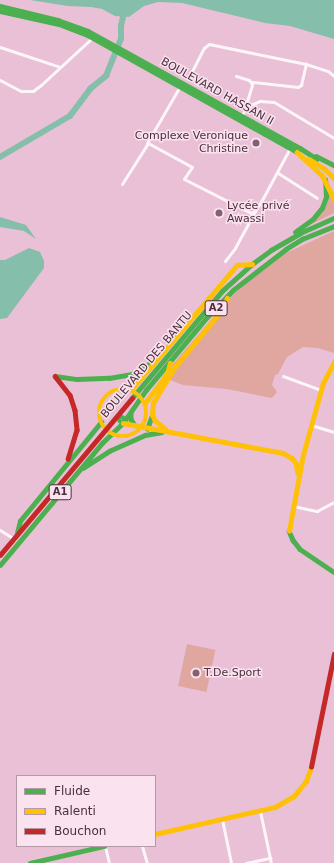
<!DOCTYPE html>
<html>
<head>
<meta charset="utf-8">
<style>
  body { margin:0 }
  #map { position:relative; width:334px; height:863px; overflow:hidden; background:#e9c0d6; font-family:"DejaVu Sans",sans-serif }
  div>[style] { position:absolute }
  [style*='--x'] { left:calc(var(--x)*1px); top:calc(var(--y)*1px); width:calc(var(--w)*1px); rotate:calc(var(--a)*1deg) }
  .green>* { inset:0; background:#dfa7a0; transform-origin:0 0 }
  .water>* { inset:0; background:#85beab }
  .river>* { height:5.5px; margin:-2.75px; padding:0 2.75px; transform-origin:2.75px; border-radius:2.75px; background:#85beab }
  .street>* { height:3px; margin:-1.5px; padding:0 1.5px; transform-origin:1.5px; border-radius:1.5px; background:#fcf6f9 }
  .fast>* { height:4.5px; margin:-2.25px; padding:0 2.25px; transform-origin:2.25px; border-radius:2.25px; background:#4caf50 }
  .fast>.ring { margin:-2.25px; padding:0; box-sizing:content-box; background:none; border:4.5px solid #4caf50; border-radius:50% }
  .slow>* { height:4.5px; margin:-2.25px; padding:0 2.25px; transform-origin:2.25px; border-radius:2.25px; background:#ffc107 }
  .slow>.ring { margin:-2.25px; padding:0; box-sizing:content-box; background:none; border:4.5px solid #ffc107; border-radius:50% }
  .jam>* { height:4.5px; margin:-2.25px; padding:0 2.25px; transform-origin:2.25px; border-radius:2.25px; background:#c62828 }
  .dots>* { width:11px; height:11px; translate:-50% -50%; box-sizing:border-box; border:2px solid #fae2ee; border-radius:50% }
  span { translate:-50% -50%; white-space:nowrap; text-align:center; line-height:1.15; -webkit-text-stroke:3px #fae2ee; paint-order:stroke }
  .shield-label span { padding:1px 3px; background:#fae2ee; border:1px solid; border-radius:3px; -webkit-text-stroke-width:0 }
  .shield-label { font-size:10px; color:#4c2e3e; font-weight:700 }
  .street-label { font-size:11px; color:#4c2e3e }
  .poi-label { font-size:11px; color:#4c2e3e }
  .right { translate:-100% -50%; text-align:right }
  .left { translate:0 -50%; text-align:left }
  .legend { position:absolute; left:16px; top:775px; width:140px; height:72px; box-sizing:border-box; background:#fae2ee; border:1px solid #b49aa8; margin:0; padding:5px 7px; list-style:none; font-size:12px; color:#4c2e3e }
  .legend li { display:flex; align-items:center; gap:8px; height:20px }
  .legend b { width:20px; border:1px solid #b49aa8 }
</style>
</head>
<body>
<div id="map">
  <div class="green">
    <i style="clip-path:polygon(329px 190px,334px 202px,334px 213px,308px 226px,319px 215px)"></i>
    <i style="clip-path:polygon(334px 231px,334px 353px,318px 348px,303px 347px,287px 357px,278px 374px,275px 375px,272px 385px,277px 392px,272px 398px,227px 389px,183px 385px,162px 377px,227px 301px,243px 285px,284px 254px)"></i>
    <i style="left:187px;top:644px;width:29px;height:43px;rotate:12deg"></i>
  </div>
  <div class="water">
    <i style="clip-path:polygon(30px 0,334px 0,334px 39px,290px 26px,265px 23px,182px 3px,158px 2px,144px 6px,129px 17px,115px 16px,102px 9px,91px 7px,68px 6px)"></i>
    <i style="clip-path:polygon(0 217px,26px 225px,36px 239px,24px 231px,0 227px)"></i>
    <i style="clip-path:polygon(29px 248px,40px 252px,44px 261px,44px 268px,7px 318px,0 319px,0 260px,5px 260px)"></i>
  </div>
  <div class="river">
    <i style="--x:0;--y:157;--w:81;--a:-30.4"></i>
    <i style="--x:70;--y:116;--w:34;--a:-53"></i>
    <i style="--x:90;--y:89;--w:21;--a:-39"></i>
    <i style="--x:106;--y:76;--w:40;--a:-68"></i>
    <i style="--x:121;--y:39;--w:13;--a:-90"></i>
    <i style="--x:121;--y:26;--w:9;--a:-77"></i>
  </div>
  <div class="street">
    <i style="--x:0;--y:47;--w:63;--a:18.4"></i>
    <i style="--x:236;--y:76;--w:14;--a:17"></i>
    <i style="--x:249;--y:80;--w:5;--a:53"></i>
    <i style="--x:188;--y:79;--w:35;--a:-63"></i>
    <i style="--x:204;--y:48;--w:6;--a:-39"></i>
    <i style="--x:209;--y:44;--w:99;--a:11.7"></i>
    <i style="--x:306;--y:64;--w:23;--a:18"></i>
    <i style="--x:328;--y:71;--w:8;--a:40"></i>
    <i style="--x:0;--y:80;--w:24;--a:28"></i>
    <i style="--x:21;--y:91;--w:12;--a:0"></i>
    <i style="--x:33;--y:91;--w:10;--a:-37"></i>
    <i style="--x:41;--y:85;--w:71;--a:-42.7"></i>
    <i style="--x:245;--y:108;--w:27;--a:-73"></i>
    <i style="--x:253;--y:82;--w:45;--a:6.3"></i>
    <i style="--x:298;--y:87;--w:4;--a:-34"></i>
    <i style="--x:301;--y:85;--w:22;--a:-77"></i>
    <i style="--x:242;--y:116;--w:9;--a:-69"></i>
    <i style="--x:245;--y:108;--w:6;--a:-31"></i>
    <i style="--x:250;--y:105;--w:11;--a:-22"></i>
    <i style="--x:260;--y:101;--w:14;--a:4"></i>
    <i style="--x:274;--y:102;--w:70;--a:31"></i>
    <i style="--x:147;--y:143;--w:66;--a:-59.9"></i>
    <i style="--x:278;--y:173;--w:46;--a:32.7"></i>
    <i style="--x:122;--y:184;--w:49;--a:-57.6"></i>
    <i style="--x:148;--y:143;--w:50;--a:28.6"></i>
    <i style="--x:192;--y:167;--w:14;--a:124"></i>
    <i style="--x:184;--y:179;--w:75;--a:26.9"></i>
    <i style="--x:251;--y:213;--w:4;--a:-27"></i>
    <i style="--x:255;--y:211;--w:13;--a:-58"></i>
    <i style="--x:262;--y:200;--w:59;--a:-61.7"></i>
    <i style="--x:225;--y:261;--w:16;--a:-52"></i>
    <i style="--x:235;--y:248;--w:42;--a:-61.6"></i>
    <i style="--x:283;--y:376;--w:40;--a:20.2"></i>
    <i style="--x:311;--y:425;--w:24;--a:17"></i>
    <i style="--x:293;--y:506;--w:25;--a:12"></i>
    <i style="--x:317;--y:511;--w:19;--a:-28"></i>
    <i style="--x:0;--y:530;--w:15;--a:32"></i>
    <i style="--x:260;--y:811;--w:53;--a:78.1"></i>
    <i style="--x:222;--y:819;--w:45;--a:78.4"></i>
    <i style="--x:105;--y:846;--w:17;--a:77"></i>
    <i style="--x:142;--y:846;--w:18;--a:74"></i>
    <i style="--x:246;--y:863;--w:25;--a:-12"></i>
  </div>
  <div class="fast">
    <i style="--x:0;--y:6;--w:60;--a:13.6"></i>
    <i style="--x:58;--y:20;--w:32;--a:20"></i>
    <i style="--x:88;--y:31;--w:242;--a:28.9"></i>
    <i style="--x:0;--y:11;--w:60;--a:12.4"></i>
    <i style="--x:59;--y:24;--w:31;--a:21"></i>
    <i style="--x:88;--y:35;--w:240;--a:29.2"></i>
    <i style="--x:300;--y:148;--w:20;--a:33"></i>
    <i style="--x:316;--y:156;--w:20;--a:27"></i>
    <i style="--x:295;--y:232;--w:22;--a:-36"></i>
    <i style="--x:313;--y:219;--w:14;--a:-51"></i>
    <i style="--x:322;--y:208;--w:12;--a:-70"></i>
    <i style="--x:326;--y:197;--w:17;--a:-93"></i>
    <i style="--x:55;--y:376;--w:22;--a:8"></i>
    <i style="--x:77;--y:379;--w:32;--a:-2"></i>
    <i style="--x:109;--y:378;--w:23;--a:-10"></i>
    <i style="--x:132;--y:374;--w:23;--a:-31"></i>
    <i style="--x:132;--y:398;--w:140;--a:-49.9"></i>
    <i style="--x:222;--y:291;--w:40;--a:-42"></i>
    <i style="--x:252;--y:264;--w:24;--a:-36"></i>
    <i style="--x:271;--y:250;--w:34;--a:-30"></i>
    <i style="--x:300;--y:233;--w:37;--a:-24"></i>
    <i style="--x:131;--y:413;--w:6;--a:90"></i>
    <i style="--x:131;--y:419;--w:6;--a:59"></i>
    <i class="ring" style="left:119px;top:417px;width:1.5px;height:1.5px"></i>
    <i style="--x:125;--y:420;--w:37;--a:-55"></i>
    <i style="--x:146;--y:390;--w:95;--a:-50.1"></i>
    <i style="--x:207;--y:317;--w:37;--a:-46"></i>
    <i style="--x:233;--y:290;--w:67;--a:-37.7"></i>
    <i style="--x:286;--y:249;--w:19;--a:-32"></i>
    <i style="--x:302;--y:239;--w:35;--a:-22"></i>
    <i style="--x:147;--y:429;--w:15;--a:-70"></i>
    <i style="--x:83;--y:468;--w:31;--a:-33"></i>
    <i style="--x:109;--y:451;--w:39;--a:-24"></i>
    <i style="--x:145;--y:435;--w:17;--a:-10"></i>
    <i style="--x:289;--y:531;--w:10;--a:66"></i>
    <i style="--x:293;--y:540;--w:11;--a:52"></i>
    <i style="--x:300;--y:549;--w:41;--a:34.1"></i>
    <i style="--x:17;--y:533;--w:12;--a:-76"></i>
    <i style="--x:20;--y:521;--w:128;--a:-50.7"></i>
    <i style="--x:0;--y:565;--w:159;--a:-50.1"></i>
    <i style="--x:102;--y:443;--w:29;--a:-44"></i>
    <i style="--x:30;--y:863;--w:76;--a:-12.9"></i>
  </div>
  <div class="slow">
    <i style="--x:297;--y:152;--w:34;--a:43"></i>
    <i style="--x:322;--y:175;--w:27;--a:63"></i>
    <i style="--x:309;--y:159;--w:19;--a:32"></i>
    <i style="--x:325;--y:169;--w:13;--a:45"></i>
    <i class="ring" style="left:99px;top:389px;width:43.5px;height:43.5px"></i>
    <i style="--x:131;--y:390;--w:164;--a:-49.7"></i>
    <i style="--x:237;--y:265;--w:15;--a:-4"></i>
    <i style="--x:145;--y:403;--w:36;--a:-53"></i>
    <i style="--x:167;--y:374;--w:11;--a:-75"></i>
    <i style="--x:123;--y:423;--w:163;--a:10.6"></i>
    <i style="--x:283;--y:453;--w:10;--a:29"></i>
    <i style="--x:292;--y:458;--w:6;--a:51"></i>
    <i style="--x:296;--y:463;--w:10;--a:79"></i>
    <i style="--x:166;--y:430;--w:14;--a:-141"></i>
    <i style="--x:155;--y:421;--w:7;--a:-117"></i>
    <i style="--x:152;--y:415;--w:12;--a:-85"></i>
    <i style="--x:153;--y:403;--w:41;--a:-59"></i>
    <i style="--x:174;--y:368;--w:74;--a:-50.5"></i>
    <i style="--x:221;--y:311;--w:14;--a:-65"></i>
    <i style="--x:289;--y:531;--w:77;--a:-79.6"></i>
    <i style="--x:303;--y:455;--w:75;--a:-74.5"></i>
    <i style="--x:323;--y:383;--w:24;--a:-62"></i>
    <i style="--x:155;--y:834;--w:123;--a:-12.7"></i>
    <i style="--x:275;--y:807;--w:22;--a:-30"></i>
    <i style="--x:294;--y:796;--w:19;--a:-51"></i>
    <i style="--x:306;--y:781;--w:15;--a:-70"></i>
  </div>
  <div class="jam">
    <i style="--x:55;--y:376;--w:24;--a:52"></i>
    <i style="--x:70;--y:395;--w:16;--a:72"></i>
    <i style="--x:75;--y:410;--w:20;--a:84"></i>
    <i style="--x:77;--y:430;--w:30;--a:107"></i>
    <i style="--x:0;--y:555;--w:205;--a:-49.9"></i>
    <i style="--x:311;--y:767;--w:115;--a:-78.5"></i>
  </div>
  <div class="dots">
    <i style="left:256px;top:143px;background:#836173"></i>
    <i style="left:219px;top:213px;background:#836173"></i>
    <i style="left:196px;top:673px;background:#836173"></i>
  </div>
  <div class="shield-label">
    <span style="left:216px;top:308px">A2</span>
    <span style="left:60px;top:492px">A1</span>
  </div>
  <div class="street-label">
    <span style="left:217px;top:92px;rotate:29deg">BOULEVARD HASSAN II</span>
    <span style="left:147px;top:365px;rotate:-50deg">BOULEVARD DES BANTU</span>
  </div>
  <div class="poi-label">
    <span class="right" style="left:248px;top:143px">Complexe Veronique<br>Christine</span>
    <span class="left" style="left:227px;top:213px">Lycée privé<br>Awassi</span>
    <span class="left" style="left:204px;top:673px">T.De.Sport</span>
  </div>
  <ul class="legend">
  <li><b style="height:5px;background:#4caf50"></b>Fluide</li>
  <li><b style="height:5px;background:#ffc107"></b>Ralenti</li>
  <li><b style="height:5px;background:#c62828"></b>Bouchon</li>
  </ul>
</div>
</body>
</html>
